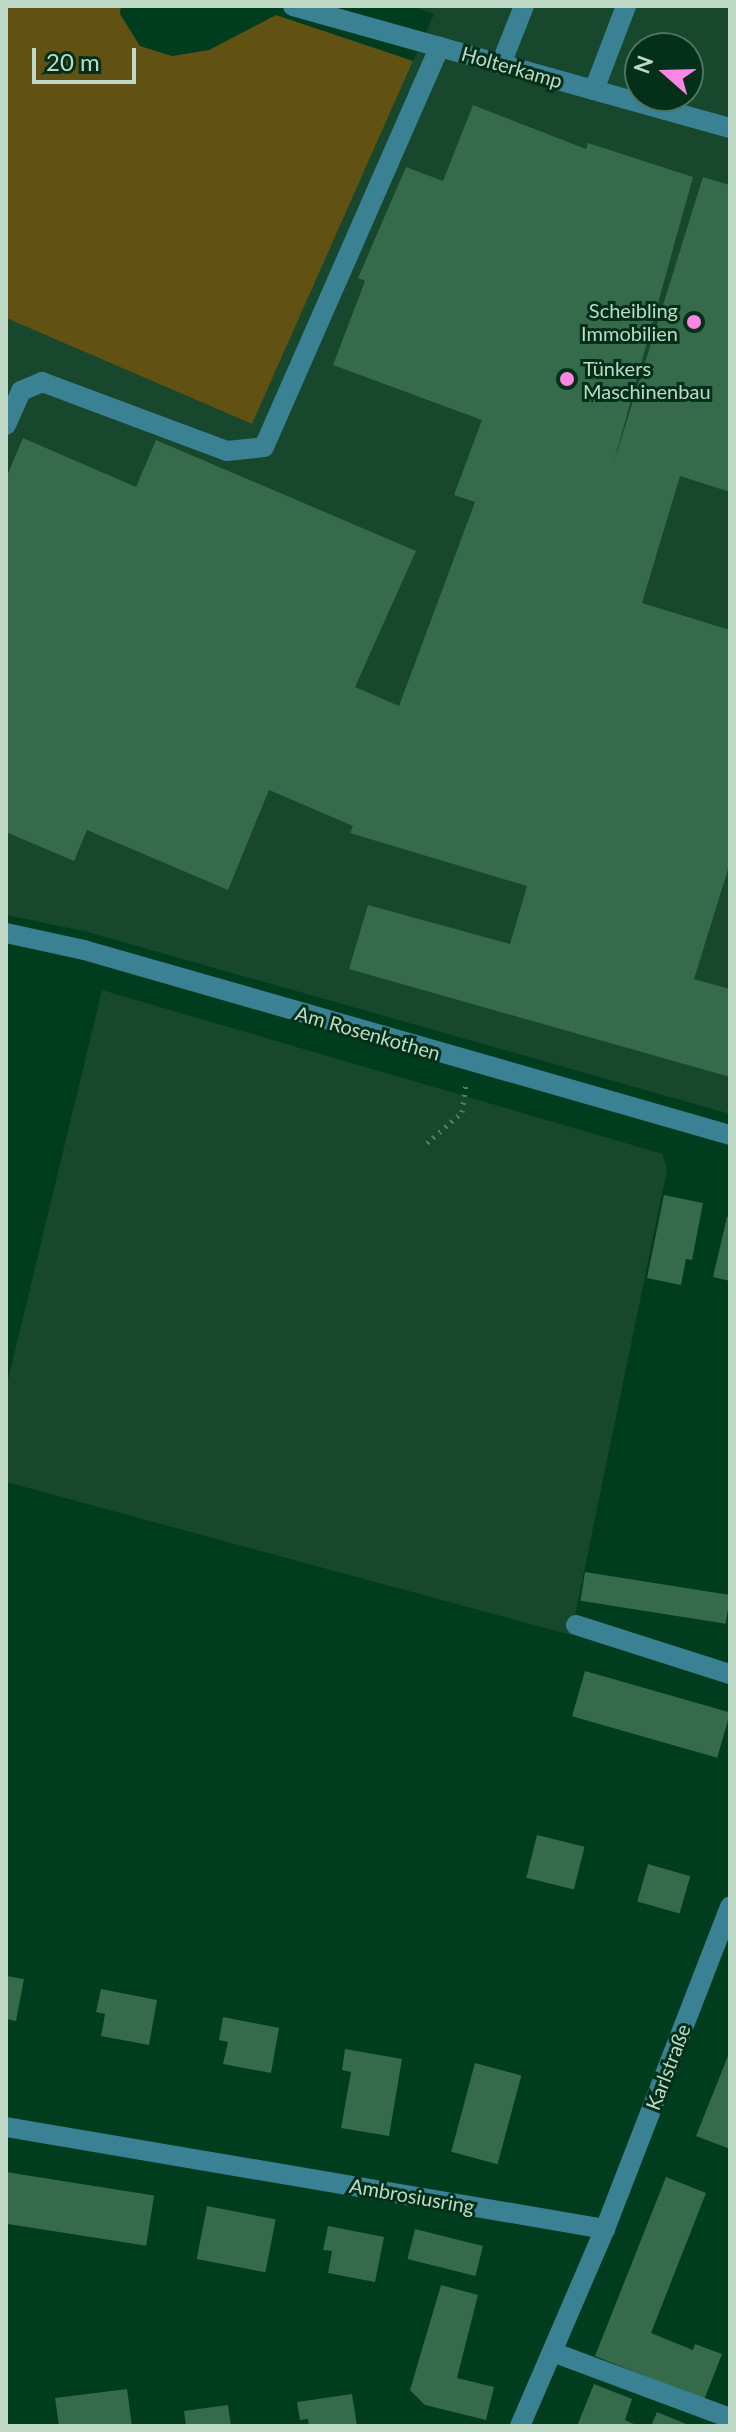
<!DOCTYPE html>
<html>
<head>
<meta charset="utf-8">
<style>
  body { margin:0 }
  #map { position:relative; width:736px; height:2432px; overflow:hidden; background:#003c1e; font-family:Lato,sans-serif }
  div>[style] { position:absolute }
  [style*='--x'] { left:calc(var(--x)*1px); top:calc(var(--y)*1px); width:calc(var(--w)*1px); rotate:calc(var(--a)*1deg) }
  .built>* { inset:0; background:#17472c }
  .green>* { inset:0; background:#615214 }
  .building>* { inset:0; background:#356a4a; transform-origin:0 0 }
  .path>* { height:5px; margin-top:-2.5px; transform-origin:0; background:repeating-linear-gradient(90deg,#517f66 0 2px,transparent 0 8px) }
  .minor>* { height:20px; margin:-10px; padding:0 10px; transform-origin:10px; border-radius:10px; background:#3a8293 }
  .dots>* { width:22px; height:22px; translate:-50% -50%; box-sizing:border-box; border:4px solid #042f19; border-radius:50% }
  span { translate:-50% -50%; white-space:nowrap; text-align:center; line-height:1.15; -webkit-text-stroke:6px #042f19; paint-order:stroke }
  .street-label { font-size:20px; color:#bedac7 }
  .poi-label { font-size:20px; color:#bedac7 }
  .right { translate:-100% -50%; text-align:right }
  .left { translate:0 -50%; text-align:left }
  .frame { position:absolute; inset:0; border:8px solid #bedac7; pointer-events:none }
  .north { position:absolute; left:624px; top:32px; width:80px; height:80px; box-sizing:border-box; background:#042f19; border:2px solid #4e735f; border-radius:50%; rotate:290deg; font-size:22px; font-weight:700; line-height:32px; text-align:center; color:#bedac7 }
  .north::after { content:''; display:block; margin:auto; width:28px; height:36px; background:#fc86e4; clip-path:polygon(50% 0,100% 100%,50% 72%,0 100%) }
  .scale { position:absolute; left:32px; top:48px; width:104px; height:36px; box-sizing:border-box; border:4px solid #bedac7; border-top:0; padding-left:10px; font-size:24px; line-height:28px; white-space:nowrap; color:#bedac7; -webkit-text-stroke:6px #042f19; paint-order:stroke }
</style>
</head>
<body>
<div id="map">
  <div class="built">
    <i style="clip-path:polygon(evenodd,412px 6px,730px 6px,730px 1114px,88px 932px,6px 915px,6px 318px,252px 424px,434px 14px,412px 6px,640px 48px,688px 48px,688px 96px,640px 96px,640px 48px)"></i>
    <i style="clip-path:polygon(102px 990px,663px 1154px,667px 1170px,571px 1635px,6px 1482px,6px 1388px)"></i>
  </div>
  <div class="green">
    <i style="clip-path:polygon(6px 6px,121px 6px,120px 14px,140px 46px,172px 56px,209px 50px,276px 15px,413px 61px,252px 424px,6px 318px)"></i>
  </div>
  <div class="building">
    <i style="clip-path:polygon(473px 105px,586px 149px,588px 143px,693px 177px,613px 465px,703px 177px,730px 185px,730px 492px,680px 476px,642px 603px,730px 630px,730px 863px,694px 979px,730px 989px,730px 1077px,349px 969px,368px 905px,510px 944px,527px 886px,350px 833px,353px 826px,269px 790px,228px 890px,87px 830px,74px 861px,6px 832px,6px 478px,23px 438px,136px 487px,156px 440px,416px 551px,355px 687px,399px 706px,475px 502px,454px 495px,482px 420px,333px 365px,365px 281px,358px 278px,406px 167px,443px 181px)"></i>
    <i style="clip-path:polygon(664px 1195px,703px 1203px,692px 1260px,686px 1259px,681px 1285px,647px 1278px)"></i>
    <i style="clip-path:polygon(727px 1217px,730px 1217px,730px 1281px,713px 1277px)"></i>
    <i style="left:585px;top:1572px;width:147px;height:29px;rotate:9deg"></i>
    <i style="left:585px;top:1671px;width:151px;height:47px;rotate:16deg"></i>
    <i style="left:537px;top:1835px;width:49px;height:44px;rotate:14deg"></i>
    <i style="left:648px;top:1864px;width:44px;height:39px;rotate:16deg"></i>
    <i style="clip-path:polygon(6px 1976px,24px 1979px,16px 2021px,6px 2019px)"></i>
    <i style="clip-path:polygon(101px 1989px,157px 2000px,149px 2045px,101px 2036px,105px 2014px,96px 2012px)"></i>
    <i style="clip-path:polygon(223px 2017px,279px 2028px,271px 2073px,223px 2064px,228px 2042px,219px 2040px)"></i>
    <i style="clip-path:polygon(345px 2049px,402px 2059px,389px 2136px,341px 2128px,351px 2072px,342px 2070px)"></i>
    <i style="clip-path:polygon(730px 2051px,730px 2149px,696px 2136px)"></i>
    <i style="left:475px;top:2063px;width:48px;height:92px;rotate:15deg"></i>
    <i style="left:6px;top:2172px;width:150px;height:51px;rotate:9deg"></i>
    <i style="clip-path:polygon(666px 2177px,706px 2193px,651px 2333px,693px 2350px,695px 2344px,722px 2354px,704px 2400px,595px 2356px)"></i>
    <i style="left:207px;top:2206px;width:70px;height:54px;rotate:11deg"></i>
    <i style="clip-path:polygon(328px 2226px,384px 2237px,375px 2282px,328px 2273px,332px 2251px,323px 2250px)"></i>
    <i style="left:415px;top:2229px;width:70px;height:31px;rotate:14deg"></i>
    <i style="clip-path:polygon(441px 2285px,478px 2295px,457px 2378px,494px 2387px,486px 2420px,425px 2405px,410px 2390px)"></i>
    <i style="clip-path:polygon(594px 2384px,632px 2399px,625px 2420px,638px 2426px,577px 2426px)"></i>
    <i style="clip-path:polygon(127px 2389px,132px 2426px,59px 2426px,55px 2398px)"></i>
    <i style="clip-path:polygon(352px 2394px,357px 2426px,309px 2426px,308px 2419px,300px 2420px,297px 2402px)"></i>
    <i style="clip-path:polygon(228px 2405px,231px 2426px,186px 2426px,184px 2411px)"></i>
    <i style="clip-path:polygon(657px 2412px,691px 2426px,651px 2426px)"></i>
  </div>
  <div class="path">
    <i style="--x:427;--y:1143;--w:47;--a:-41.5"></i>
    <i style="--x:462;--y:1112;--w:28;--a:-82"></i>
  </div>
  <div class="minor">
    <i style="--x:293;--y:6;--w:454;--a:15.6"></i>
    <i style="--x:501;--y:64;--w:62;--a:-68.4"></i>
    <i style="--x:594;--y:90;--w:90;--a:-69.1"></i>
    <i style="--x:6;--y:425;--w:37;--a:-66"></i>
    <i style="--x:21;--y:391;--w:23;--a:-23"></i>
    <i style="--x:42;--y:382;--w:197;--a:20.5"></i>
    <i style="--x:227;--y:451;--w:37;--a:-6"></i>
    <i style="--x:264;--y:447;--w:437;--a:-66.3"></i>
    <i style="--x:6;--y:933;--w:80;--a:12.3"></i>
    <i style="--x:84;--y:950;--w:672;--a:15.98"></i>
    <i style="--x:576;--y:1625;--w:162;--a:17.7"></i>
    <i style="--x:6;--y:2127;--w:608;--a:9.66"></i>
    <i style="--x:555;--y:2353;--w:187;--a:20.4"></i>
    <i style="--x:520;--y:2426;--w:215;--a:-66.7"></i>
    <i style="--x:605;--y:2229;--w:346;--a:-68.8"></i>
  </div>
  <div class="dots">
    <i style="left:694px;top:322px;background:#fc86e4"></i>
    <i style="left:567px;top:379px;background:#fc86e4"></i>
  </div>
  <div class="street-label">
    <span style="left:512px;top:67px;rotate:16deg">Holterkamp</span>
    <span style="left:368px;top:1033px;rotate:16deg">Am Rosenkothen</span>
    <span style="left:668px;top:2067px;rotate:-69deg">Karlstraße</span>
    <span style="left:412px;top:2196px;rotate:10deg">Ambrosiusring</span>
  </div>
  <div class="poi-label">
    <span class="right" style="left:678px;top:322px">Scheibling<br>Immobilien</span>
    <span class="left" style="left:583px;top:380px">Tünkers<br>Maschinenbau</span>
  </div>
  <div class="frame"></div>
  <div class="north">N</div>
  <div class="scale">20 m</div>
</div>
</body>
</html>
